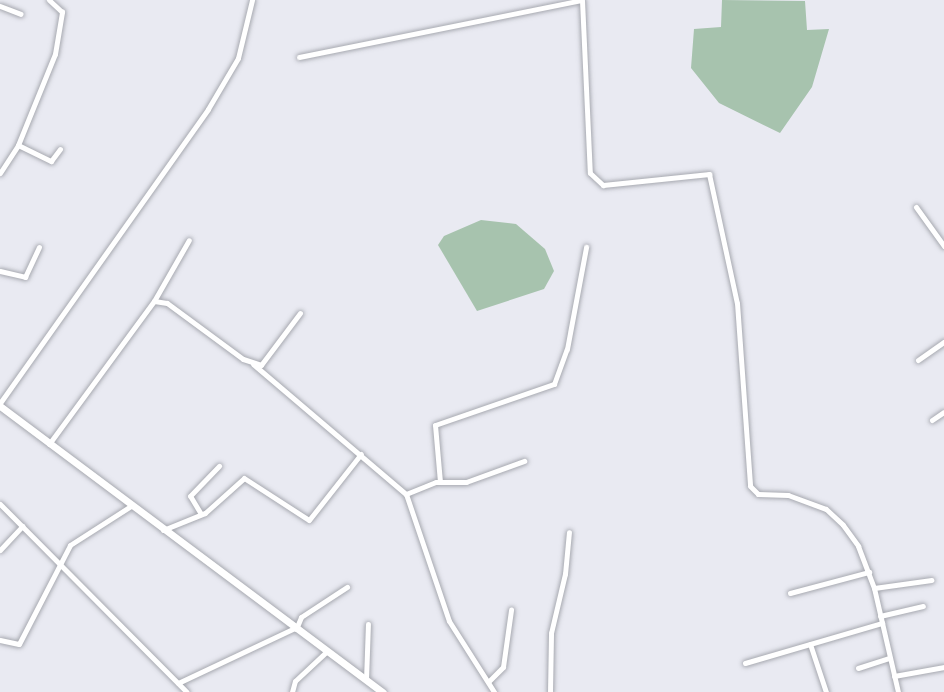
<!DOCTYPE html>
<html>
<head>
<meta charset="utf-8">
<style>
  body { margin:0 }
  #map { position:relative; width:944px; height:692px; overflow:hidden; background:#e9eaf2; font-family:"Space Grotesk",sans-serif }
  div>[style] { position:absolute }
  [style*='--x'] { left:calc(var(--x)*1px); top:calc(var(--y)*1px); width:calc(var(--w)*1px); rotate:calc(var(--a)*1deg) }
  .green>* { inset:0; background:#a7c3ae }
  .roads { filter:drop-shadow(0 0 2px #a7a9b0) drop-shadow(0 0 2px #a7a9b0) }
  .minor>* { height:5px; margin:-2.5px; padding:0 2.5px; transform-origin:2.5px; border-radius:2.5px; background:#fff }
  .tertiary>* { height:7px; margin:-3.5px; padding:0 3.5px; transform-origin:3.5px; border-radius:3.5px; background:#fff }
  span { translate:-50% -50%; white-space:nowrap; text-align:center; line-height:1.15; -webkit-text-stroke:6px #e9eaf2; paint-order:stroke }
</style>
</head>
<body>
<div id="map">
  <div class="green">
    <i style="clip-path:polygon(722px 0,805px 1px,807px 30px,829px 29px,812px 87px,780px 133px,719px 103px,691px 68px,694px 29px,721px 27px)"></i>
    <i style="clip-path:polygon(481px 220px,516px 224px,545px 249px,554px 271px,544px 289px,477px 311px,438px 245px,444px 236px)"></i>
  </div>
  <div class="roads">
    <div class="minor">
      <i style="--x:582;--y:0;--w:173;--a:87.4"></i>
      <i style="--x:590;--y:173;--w:18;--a:43"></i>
      <i style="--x:603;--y:185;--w:107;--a:-5.9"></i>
      <i style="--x:709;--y:174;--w:132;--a:77.8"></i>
      <i style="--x:737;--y:303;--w:183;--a:85.9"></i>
      <i style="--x:750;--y:486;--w:11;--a:45"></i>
      <i style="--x:758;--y:494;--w:30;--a:2"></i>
      <i style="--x:788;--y:495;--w:40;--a:20.2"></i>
      <i style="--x:826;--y:509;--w:23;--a:43"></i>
      <i style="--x:843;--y:525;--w:26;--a:54"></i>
      <i style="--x:858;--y:546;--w:45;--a:69.1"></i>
      <i style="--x:874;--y:588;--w:107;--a:77"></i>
      <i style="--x:0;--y:6;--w:22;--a:21"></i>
      <i style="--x:299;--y:57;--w:288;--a:-11.4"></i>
      <i style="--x:18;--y:145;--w:98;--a:-67.9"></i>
      <i style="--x:55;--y:54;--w:43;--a:-80.5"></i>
      <i style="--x:62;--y:12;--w:18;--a:-137"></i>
      <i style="--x:0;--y:173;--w:33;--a:-57"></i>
      <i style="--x:18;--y:145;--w:37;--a:26"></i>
      <i style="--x:51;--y:161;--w:15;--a:-53"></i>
      <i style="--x:916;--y:207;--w:48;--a:54.3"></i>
      <i style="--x:0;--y:271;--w:26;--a:13"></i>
      <i style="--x:25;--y:277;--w:33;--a:-65"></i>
      <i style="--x:154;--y:301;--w:70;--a:-60.2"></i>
      <i style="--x:918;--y:360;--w:32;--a:-35"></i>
      <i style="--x:253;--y:364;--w:201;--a:40.4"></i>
      <i style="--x:406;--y:494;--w:134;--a:71.3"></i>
      <i style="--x:449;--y:621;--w:84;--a:57.6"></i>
      <i style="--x:0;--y:403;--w:360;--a:-54.7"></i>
      <i style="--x:208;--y:109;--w:59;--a:-59.5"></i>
      <i style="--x:238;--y:58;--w:60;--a:-76.4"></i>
      <i style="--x:932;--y:420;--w:14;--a:-34"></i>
      <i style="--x:49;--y:444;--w:177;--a:-53.7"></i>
      <i style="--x:154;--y:301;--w:13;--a:9"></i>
      <i style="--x:167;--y:303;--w:94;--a:36.4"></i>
      <i style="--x:243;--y:359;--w:19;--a:18"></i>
      <i style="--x:261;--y:365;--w:65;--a:-53.1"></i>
      <i style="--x:440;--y:482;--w:57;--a:-95"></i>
      <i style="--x:435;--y:425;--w:126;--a:-19"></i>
      <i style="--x:554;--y:384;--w:37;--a:-70"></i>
      <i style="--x:567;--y:349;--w:104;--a:-79.4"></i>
      <i style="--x:406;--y:494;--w:32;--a:-22"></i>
      <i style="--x:436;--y:482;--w:30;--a:0"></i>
      <i style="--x:466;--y:482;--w:62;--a:-19.9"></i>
      <i style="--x:0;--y:504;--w:265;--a:45.2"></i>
      <i style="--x:201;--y:514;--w:21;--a:-121"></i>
      <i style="--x:190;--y:496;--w:42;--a:-46"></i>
      <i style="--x:163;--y:530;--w:45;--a:-22"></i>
      <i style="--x:205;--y:513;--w:52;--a:-41.9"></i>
      <i style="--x:244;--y:478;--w:77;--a:32.9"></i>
      <i style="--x:309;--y:520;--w:84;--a:-51.8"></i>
      <i style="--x:0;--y:550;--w:33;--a:-47"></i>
      <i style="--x:874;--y:588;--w:58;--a:-8"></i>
      <i style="--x:790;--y:593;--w:82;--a:-14.9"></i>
      <i style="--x:880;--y:616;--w:44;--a:-13.1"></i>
      <i style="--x:296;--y:629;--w:13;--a:-67"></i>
      <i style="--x:301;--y:617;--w:55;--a:-33.1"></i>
      <i style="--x:0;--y:640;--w:19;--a:12"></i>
      <i style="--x:19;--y:644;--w:111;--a:-62.7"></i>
      <i style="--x:70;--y:545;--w:72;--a:-32.6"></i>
      <i style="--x:810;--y:644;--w:51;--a:71.6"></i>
      <i style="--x:745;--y:663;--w:143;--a:-16.3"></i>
      <i style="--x:858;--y:668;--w:33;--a:-18"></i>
      <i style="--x:894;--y:676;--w:51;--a:-10.2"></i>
      <i style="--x:366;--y:680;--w:56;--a:-88"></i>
      <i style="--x:489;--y:681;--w:20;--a:-45"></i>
      <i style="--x:503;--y:667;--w:58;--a:-82"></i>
      <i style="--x:178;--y:683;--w:129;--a:-25.2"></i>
      <i style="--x:292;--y:692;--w:11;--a:-75"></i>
      <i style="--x:295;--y:681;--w:42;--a:-43.1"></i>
      <i style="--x:550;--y:692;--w:59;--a:-89"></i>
      <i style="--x:551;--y:633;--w:61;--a:-76.7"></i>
      <i style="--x:565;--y:574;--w:42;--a:-84.6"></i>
    </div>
    <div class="tertiary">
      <i style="--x:0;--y:406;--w:478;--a:36.8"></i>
    </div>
  </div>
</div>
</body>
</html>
